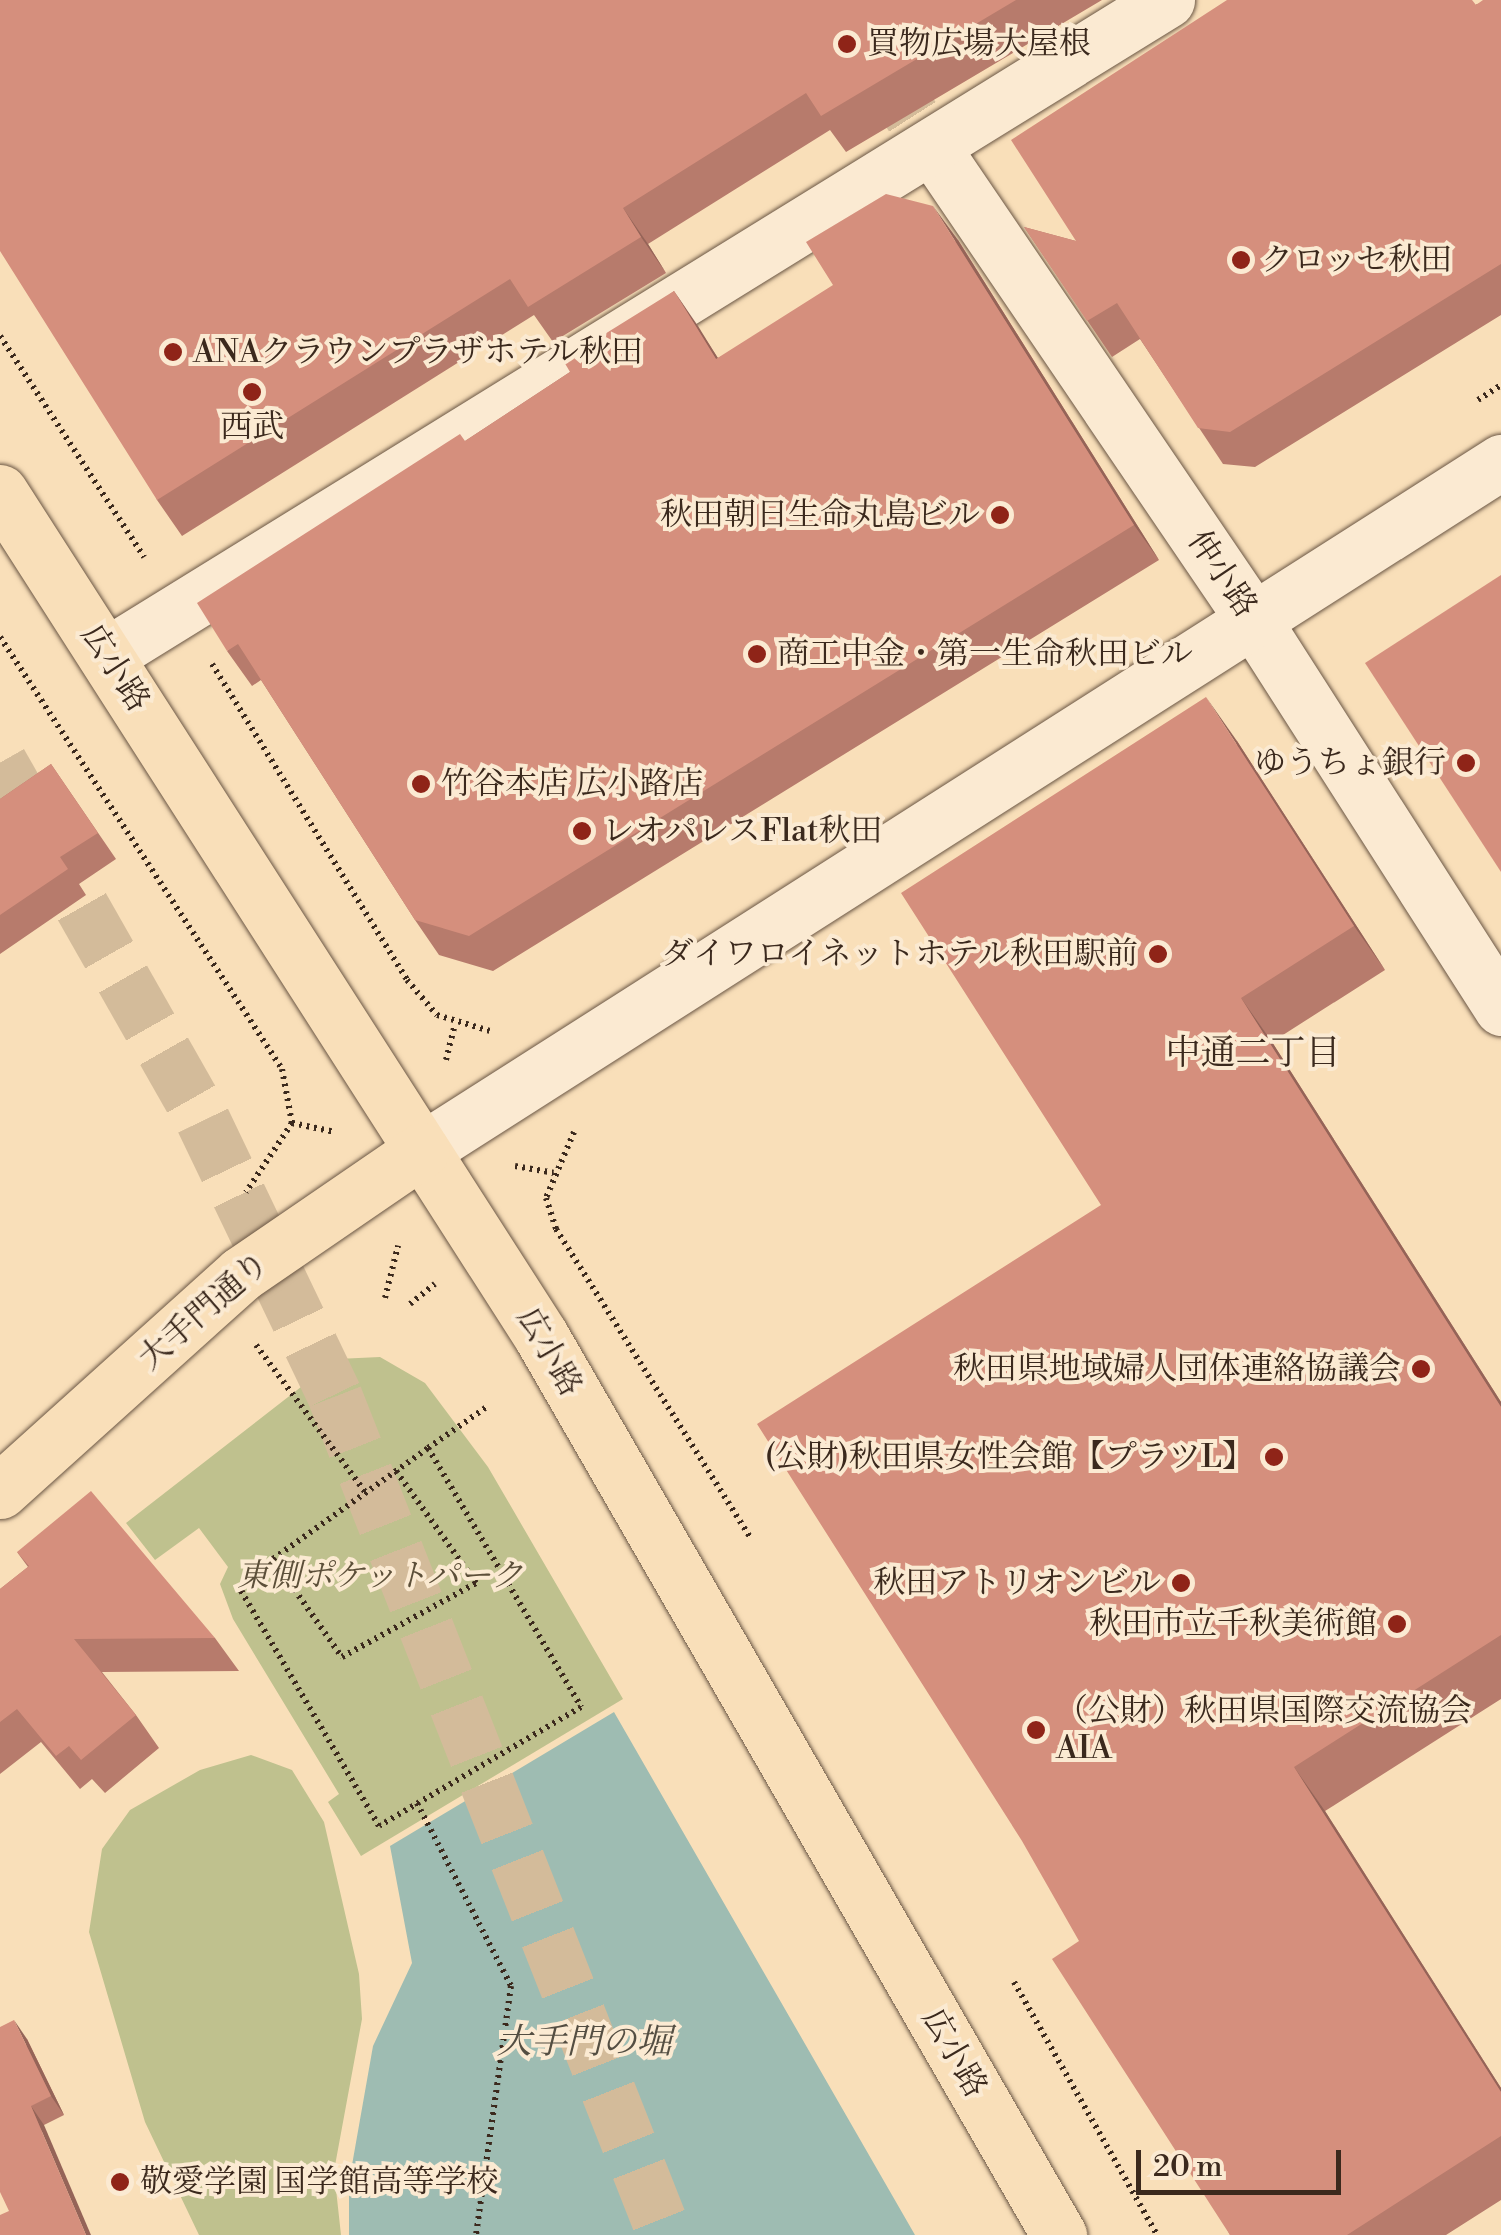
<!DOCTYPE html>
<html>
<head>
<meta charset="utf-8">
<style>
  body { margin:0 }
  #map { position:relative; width:1501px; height:2235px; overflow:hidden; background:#f9dfb9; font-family:"Libre Bodoni","Noto Serif JP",serif }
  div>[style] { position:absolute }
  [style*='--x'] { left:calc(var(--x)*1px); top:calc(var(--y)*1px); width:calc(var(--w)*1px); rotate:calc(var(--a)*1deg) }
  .green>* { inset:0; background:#bfc18e }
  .water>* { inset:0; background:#9ebcb2 }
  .minor-tunnel>* { height:55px; margin-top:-27.5px; transform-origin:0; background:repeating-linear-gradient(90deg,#d3bb9a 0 55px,transparent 0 83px) }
  .highway-tunnel>* { height:55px; margin-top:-27.5px; transform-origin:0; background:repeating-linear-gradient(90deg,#d3bb9a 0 55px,transparent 0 83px) }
  .path>* { height:6px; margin-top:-3px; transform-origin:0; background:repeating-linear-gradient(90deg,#3b291d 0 2.5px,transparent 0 7.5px) }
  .roads { filter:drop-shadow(0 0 2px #6a5644) drop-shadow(0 0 2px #6a5644) }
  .minor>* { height:55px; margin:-27.5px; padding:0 27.5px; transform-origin:27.5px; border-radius:27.5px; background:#fbead2 }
  .major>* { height:55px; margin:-27.5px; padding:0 27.5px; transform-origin:27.5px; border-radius:27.5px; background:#f9dfb9 }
  .wall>* { inset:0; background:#b77b6c }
  .shaded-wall>* { inset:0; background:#956458 }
  .building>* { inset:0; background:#d58f7d }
  .dots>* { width:28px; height:28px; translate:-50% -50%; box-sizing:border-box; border:5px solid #fbead2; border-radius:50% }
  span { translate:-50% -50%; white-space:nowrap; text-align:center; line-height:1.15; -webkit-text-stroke:8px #fbead2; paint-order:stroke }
  .poi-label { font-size:32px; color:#3b291d }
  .left { translate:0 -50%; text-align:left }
  .right { translate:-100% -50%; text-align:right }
  .street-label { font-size:32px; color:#3b291d }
  .park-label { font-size:32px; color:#5c4f39; font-style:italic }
  .neighbourhood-label { font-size:35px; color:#3b291d }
  .water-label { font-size:35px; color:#544e42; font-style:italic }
  .scale { position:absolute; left:1136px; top:2150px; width:205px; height:45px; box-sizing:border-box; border:5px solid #3b291d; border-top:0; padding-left:12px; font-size:30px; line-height:35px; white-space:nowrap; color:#3b291d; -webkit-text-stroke:8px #fbead2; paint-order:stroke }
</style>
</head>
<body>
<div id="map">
  <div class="green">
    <i style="clip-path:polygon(380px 1357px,425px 1383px,488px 1467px,623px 1699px,361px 1856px,328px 1802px,339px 1794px,233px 1619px,220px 1584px,228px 1567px,199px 1528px,155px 1560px,126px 1523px,337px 1359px)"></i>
    <i style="clip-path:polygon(251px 1755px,292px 1770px,324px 1822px,359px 1974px,362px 2019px,334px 2171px,341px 2235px,199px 2235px,145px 2122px,89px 1932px,102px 1849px,130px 1810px,200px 1770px)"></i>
  </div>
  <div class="water">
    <i style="clip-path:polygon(614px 1712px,915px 2235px,349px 2235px,349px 2182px,373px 2046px,412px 1963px,390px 1846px)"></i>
  </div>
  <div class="minor-tunnel">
    <i style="--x:838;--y:0;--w:174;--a:57.4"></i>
  </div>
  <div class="highway-tunnel">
    <i style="--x:0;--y:762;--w:412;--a:60.4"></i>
    <i style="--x:203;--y:1120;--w:306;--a:64.4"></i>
    <i style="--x:335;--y:1396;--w:902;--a:68.53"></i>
  </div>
  <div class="path">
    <i style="--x:0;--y:336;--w:264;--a:56.9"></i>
    <i style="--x:1478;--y:400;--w:27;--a:-33"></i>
    <i style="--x:0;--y:637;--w:516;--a:56.86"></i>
    <i style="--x:282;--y:1069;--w:55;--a:79.5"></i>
    <i style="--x:292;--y:1123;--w:83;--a:123.7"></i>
    <i style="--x:212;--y:664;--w:371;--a:58.3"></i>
    <i style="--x:407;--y:980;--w:46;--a:49.4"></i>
    <i style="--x:437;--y:1015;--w:55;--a:16.8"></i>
    <i style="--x:446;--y:1060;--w:37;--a:-76"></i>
    <i style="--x:292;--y:1123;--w:44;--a:11.8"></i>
    <i style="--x:574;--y:1132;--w:72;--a:113"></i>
    <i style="--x:546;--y:1198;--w:33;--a:72"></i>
    <i style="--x:556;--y:1229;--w:364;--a:57.8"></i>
    <i style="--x:515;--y:1166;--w:39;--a:10"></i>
    <i style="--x:385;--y:1298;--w:54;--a:-76"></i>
    <i style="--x:410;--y:1304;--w:32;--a:-39"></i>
    <i style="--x:256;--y:1345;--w:184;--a:53.4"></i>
    <i style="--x:428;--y:1448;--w:301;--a:59.4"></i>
    <i style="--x:581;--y:1707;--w:234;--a:149.5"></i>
    <i style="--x:379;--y:1826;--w:273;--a:-120.4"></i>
    <i style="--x:241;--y:1591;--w:16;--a:-63"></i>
    <i style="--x:248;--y:1577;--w:31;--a:-36"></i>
    <i style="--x:273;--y:1559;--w:191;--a:-35.6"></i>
    <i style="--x:428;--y:1448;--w:73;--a:-35"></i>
    <i style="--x:273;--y:1559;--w:120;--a:54.9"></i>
    <i style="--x:342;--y:1657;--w:153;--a:-28.9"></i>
    <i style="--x:476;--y:1583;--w:138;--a:-125.5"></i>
    <i style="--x:417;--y:1803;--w:206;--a:62.8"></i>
    <i style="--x:511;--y:1986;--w:251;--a:98"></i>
    <i style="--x:1014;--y:1982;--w:291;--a:60.5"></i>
  </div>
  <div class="roads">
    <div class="minor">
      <i style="--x:932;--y:147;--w:569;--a:55.81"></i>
      <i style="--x:1252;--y:618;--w:463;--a:57.4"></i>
      <i style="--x:107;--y:655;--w:1246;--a:-31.71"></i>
      <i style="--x:422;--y:1150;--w:1280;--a:-32.52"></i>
    </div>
    <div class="major">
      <i style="--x:0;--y:492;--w:1003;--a:57.34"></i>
      <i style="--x:541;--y:1336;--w:1038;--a:60.05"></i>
      <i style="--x:0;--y:1491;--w:324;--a:-42"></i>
      <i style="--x:241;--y:1274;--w:219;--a:-34.4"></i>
    </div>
  </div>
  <div class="wall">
    <i style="clip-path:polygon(0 0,1102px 0,846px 152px,830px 130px,648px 244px,666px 273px,553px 342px,534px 315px,182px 536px,157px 500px)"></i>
    <i style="clip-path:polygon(1501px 0,1501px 315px,1255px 467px,1223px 464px,1140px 339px,1112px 357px,1024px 227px,1076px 241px,1477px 4px)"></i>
    <i style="clip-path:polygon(958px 240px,1159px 560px,493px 971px,439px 955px,415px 920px,261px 680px,252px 686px,227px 651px,465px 441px,570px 372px,674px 291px,718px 358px)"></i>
    <i style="clip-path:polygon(1237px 741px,1385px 970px,1272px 1042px,1501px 1402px,1501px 1699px,1325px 1811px,1501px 2088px,1501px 2200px,1446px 2235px,1230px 2235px,1079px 1941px)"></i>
    <i style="clip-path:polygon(51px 764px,116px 859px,79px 884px,86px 895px,0 954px,0 799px)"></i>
    <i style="clip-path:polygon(17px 1552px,215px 1638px,239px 1671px,102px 1672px,136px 1715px,159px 1748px,105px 1793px,92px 1779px,80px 1789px,41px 1742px,0 1774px,0 1589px,28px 1567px)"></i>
    <i style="clip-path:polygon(27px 2039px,64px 2115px,44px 2125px,9px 2211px)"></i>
  </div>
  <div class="shaded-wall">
    <i style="clip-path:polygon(933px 206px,958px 240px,1159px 560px,1134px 525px)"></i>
    <i style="clip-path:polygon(623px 208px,648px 244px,666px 273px,641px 237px)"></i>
    <i style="clip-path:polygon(674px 291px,698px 326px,740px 394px,716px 359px)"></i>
    <i style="clip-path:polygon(1206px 697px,1237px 741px,1385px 970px,1354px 926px)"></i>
    <i style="clip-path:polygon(1241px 998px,1272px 1042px,1501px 1402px,1501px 1407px)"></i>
    <i style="clip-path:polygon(1294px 1767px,1325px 1811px,1501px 2088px,1501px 2092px)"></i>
    <i style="clip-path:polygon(14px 2020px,27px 2039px,64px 2115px,51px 2096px)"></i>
    <i style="clip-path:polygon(31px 2106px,44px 2125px,91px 2235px,86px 2235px)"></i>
  </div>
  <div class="building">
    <i style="clip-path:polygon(0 0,1016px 0,821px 116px,806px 93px,623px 208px,641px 237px,528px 307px,510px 279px,157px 500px,0 251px)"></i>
    <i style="clip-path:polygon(1227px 0,1472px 0,1476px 5px,1483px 0,1501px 0,1501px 264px,1230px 432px,1198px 428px,1117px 303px,1087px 321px,1024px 227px,1076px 241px,1011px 140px)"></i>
    <i style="clip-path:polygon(886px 194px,933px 206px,1134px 525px,469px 936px,415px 920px,238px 644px,227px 651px,197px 603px,460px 434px,465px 441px,570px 372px,563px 360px,674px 291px,716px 359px,833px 285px,806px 242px)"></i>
    <i style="clip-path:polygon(1501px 575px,1501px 872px,1365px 663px)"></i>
    <i style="clip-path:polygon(1206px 697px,1354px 926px,1241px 998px,1501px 1407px,1501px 1635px,1294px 1767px,1501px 2092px,1501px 2136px,1347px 2235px,1230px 2235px,1052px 1959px,1079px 1941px,1022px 1841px,757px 1424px,1101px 1205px,901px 893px)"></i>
    <i style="clip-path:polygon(51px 764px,98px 833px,60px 857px,68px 869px,0 915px,0 799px)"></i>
    <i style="clip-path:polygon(91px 1491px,215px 1638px,74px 1639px,136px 1715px,81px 1760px,69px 1746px,56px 1756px,17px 1709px,0 1722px,0 1589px,29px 1566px,17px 1552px)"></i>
    <i style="clip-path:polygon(14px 2020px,51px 2096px,31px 2106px,86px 2235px,0 2235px,0 2215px,9px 2211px,0 2192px,0 2027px)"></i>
  </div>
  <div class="dots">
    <i style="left:847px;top:44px;background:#8f2418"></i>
    <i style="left:1241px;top:260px;background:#8f2418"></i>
    <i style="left:173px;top:352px;background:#8f2418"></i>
    <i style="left:252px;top:392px;background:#8f2418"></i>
    <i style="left:1000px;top:515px;background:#8f2418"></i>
    <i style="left:757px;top:654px;background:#8f2418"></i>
    <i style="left:1466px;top:763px;background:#8f2418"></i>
    <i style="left:421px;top:784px;background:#8f2418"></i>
    <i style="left:582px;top:831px;background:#8f2418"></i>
    <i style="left:1158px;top:954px;background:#8f2418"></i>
    <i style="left:1421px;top:1369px;background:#8f2418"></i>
    <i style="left:1274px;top:1457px;background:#8f2418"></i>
    <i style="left:1181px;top:1583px;background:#8f2418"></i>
    <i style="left:1397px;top:1624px;background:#8f2418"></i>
    <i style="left:1036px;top:1730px;background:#8f2418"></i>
    <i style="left:120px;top:2182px;background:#8f2418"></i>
  </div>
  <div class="poi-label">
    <span class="left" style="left:867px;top:44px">買物広場大屋根</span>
    <span class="left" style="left:1261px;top:260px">クロッセ秋田</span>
    <span class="left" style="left:193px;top:352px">ANAクラウンプラザホテル秋田</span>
    <span style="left:252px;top:427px">西武</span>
    <span class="right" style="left:980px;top:515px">秋田朝日生命丸島ビル</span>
    <span class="left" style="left:777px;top:654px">商工中金・第一生命秋田ビル</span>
    <span class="right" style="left:1446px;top:763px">ゆうちょ銀行</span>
    <span class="left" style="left:441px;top:784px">竹谷本店 広小路店</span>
    <span class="left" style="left:602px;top:831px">レオパレスFlat秋田</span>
    <span class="right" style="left:1138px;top:954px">ダイワロイネットホテル秋田駅前</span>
    <span class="right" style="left:1401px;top:1369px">秋田県地域婦人団体連絡協議会</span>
    <span class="right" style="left:1254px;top:1457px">(公財)秋田県女性会館【プラツL】</span>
    <span class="right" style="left:1161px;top:1583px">秋田アトリオンビル</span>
    <span class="right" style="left:1377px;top:1624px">秋田市立千秋美術館</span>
    <span class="left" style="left:1056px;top:1730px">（公財）秋田県国際交流協会<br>AIA</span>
    <span class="left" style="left:140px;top:2182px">敬愛学園 国学館高等学校</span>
  </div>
  <div class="street-label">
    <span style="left:1222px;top:574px;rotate:56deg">仲小路</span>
    <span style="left:115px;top:668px;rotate:57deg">広小路</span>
    <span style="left:204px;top:1311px;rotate:-41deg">大手門通り</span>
    <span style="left:549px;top:1352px;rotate:60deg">広小路</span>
    <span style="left:954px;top:2053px;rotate:60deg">広小路</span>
  </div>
  <div class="park-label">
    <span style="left:380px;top:1576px">東側ポケットパーク</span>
  </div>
  <div class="neighbourhood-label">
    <span style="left:1253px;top:1054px">中通二丁目</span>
  </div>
  <div class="water-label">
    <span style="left:584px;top:2043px">大手門の堀</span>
  </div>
  <div class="scale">20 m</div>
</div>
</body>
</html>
